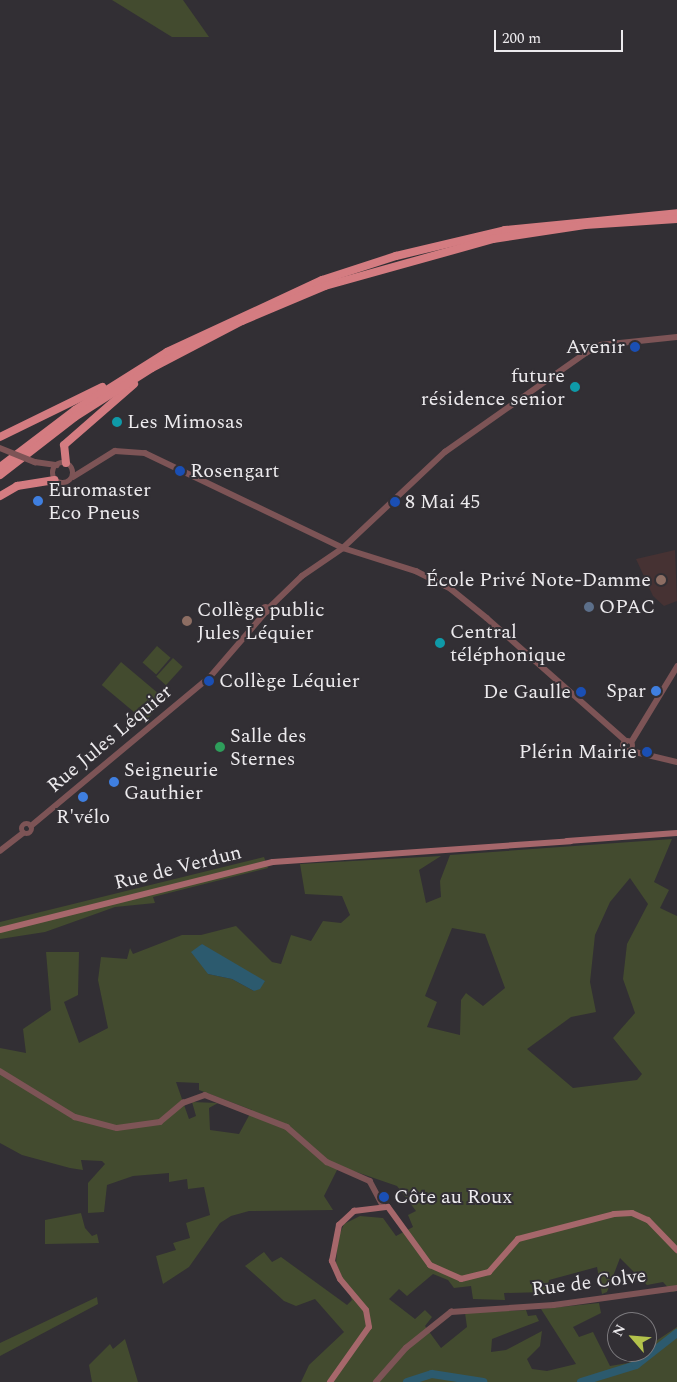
<!DOCTYPE html>
<html>
<head>
<meta charset="utf-8">
<style>
  body { margin:0 }
  #map { position:relative; width:677px; height:1382px; overflow:hidden; background:#322f34; font-family:Spectral,serif }
  div>[style] { position:absolute }
  [style*='--x'] { left:calc(var(--x)*1px); top:calc(var(--y)*1px); width:calc(var(--w)*1px); rotate:calc(var(--a)*1deg) }
  .education>* { inset:0; background:#463233 }
  .green>* { inset:0; background:#434b2f; transform-origin:0 0 }
  .water>* { inset:0; background:#2c5a6e }
  .river>* { height:8px; margin:-4px; padding:0 4px; transform-origin:4px; border-radius:4px; background:#2c5a6e }
  .tertiary>* { height:5.5px; margin:-2.75px; padding:0 2.75px; transform-origin:2.75px; border-radius:2.75px; background:#7d5456 }
  .tertiary>.ring { margin:-2.75px; padding:0; box-sizing:content-box; background:none; border:5.5px solid #7d5456; border-radius:50% }
  .secondary>* { height:6px; margin:-3px; padding:0 3px; transform-origin:3px; border-radius:3px; background:#a6676b }
  .trunk>* { height:8px; margin:-4px; padding:0 4px; transform-origin:4px; border-radius:4px; background:#d47c81 }
  .tertiary-bridge>* { height:5.5px; margin:-2.75px; padding:0 2.75px; transform-origin:2.75px; border-radius:2.75px; background:#7d5456 }
  .dots>* { width:14px; height:14px; translate:-50% -50%; box-sizing:border-box; border:2px solid #322f34; border-radius:50% }
  span { translate:-50% -50%; white-space:nowrap; text-align:center; line-height:1.15; -webkit-text-stroke:4px #322f34; paint-order:stroke }
  .poi-label { font-size:20px; color:#eceaed }
  .right { translate:-100% -50%; text-align:right }
  .left { translate:0 -50%; text-align:left }
  .street-label { font-size:20px; color:#eceaed }
  .north { position:absolute; left:607px; top:1312px; width:50px; height:50px; box-sizing:border-box; background:#322f34; border:1px solid #7c7a7e; border-radius:50%; rotate:297deg; font-size:14px; font-weight:700; line-height:20px; text-align:center; color:#eceaed }
  .north::after { content:''; display:block; margin:auto; width:18px; height:22px; background:#b3c24b; clip-path:polygon(50% 0,100% 100%,50% 72%,0 100%) }
  .scale { position:absolute; left:494px; top:30px; width:129px; height:22px; box-sizing:border-box; border:2px solid #eceaed; border-top:0; padding-left:6px; font-size:15px; line-height:18px; white-space:nowrap; color:#eceaed; -webkit-text-stroke:4px #322f34; paint-order:stroke }
</style>
</head>
<body>
<div id="map">
  <div class="education">
    <i style="clip-path:polygon(675px 550px,677px 601px,664px 606px,653px 596px,636px 559px)"></i>
  </div>
  <div class="green">
    <i style="clip-path:polygon(112px 0,183px 0,209px 37px,172px 37px)"></i>
    <i style="left:157px;top:646px;width:18px;height:22px;rotate:41deg"></i>
    <i style="left:173px;top:658px;width:13px;height:25px;rotate:42deg"></i>
    <i style="left:121px;top:662px;width:57px;height:30px;rotate:40deg"></i>
    <i style="clip-path:polygon(evenodd,672px 839px,654px 882px,669px 890px,660px 908px,677px 916px,677px 1291px,672px 1292px,663px 1282px,647px 1285px,620px 1258px,607px 1292px,602px 1294px,597px 1267px,549px 1280px,547px 1292px,504px 1293px,505px 1300px,473px 1299px,471px 1286px,454px 1288px,448px 1280px,433px 1274px,407px 1296px,399px 1289px,389px 1299px,415px 1319px,425px 1310px,432px 1317px,425px 1326px,441px 1348px,467px 1327px,465px 1313px,526px 1310px,528px 1316px,536px 1315px,539px 1321px,492px 1339px,491px 1352px,506px 1350px,542px 1331px,540px 1346px,527px 1359px,532px 1369px,547px 1371px,576px 1364px,541px 1309px,599px 1303px,601px 1313px,573px 1327px,579px 1337px,593px 1332px,610px 1366px,628px 1363px,647px 1352px,647px 1347px,677px 1327px,677px 1382px,301px 1382px,309px 1365px,344px 1332px,315px 1299px,296px 1306px,284px 1301px,245px 1266px,264px 1252px,272px 1262px,281px 1257px,347px 1305px,352px 1300px,336px 1263px,338px 1238px,344px 1224px,360px 1216px,383px 1218px,396px 1236px,413px 1227px,408px 1215px,416px 1211px,397px 1186px,339px 1166px,324px 1196px,333px 1210px,249px 1211px,231px 1216px,220px 1223px,189px 1267px,163px 1284px,156px 1256px,176px 1250px,173px 1243px,190px 1238px,186px 1223px,210px 1215px,204px 1187px,188px 1189px,187px 1179px,169px 1182px,169px 1173px,133px 1176px,107px 1185px,104px 1212px,88px 1213px,88px 1183px,105px 1164px,102px 1161px,81px 1160px,83px 1170px,70px 1168px,22px 1155px,0 1143px,0 1048px,26px 1053px,23px 1029px,51px 1010px,46px 952px,79px 952px,78px 995px,64px 1002px,79px 1043px,108px 1028px,98px 980px,101px 957px,127px 959px,130px 948px,133px 954px,182px 935px,201px 935px,236px 926px,272px 962px,281px 964px,291px 935px,311px 941px,323px 921px,341px 923px,350px 915px,342px 896px,305px 894px,300px 864px,441px 856px,419px 870px,426px 903px,441px 897px,440px 881px,450px 855px,672px 839px,630px 878px,648px 904px,627px 944px,623px 979px,635px 1013px,613px 1038px,642px 1074px,637px 1080px,573px 1088px,527px 1049px,571px 1017px,596px 1012px,590px 982px,595px 935px,610px 902px,630px 878px,672px 839px,452px 928px,485px 934px,505px 988px,483px 1006px,466px 993px,461px 1000px,460px 1035px,427px 1027px,437px 1002px,425px 996px,452px 928px,672px 839px,201px 944px,214px 953px,264px 981px,254px 991px,232px 979px,208px 974px,201px 944px,672px 839px,176px 1082px,199px 1083px,199px 1090px,252px 1110px,239px 1134px,210px 1130px,209px 1108px,218px 1103px,192px 1102px,196px 1116px,189px 1119px,176px 1082px)"></i>
    <i style="clip-path:polygon(264px 857px,268px 868px,153px 897px,155px 903px,115px 907px,45px 932px,0 939px,0 922px)"></i>
    <i style="clip-path:polygon(81px 1213px,85px 1228px,92px 1236px,97px 1234px,99px 1243px,45px 1244px,45px 1220px)"></i>
    <i style="clip-path:polygon(97px 1297px,98px 1304px,0 1356px,0 1343px)"></i>
    <i style="clip-path:polygon(125px 1339px,138px 1382px,92px 1382px,89px 1365px,110px 1344px,113px 1349px)"></i>
  </div>
  <div class="water">
    <i style="clip-path:polygon(202px 944px,265px 981px,260px 989px,254px 991px,232px 979px,208px 974px,191px 952px)"></i>
  </div>
  <div class="river">
    <i style="--x:407;--y:1382;--w:26;--a:-18"></i>
    <i style="--x:432;--y:1374;--w:52;--a:8.9"></i>
    <i style="--x:581;--y:1382;--w:58;--a:-17.2"></i>
    <i style="--x:636;--y:1365;--w:52;--a:-38"></i>
  </div>
  <div class="tertiary">
    <i style="--x:35;--y:462;--w:22;--a:8"></i>
    <i class="ring" style="left:53px;top:463px;width:14.5px;height:14.5px"></i>
    <i style="--x:73;--y:477;--w:49;--a:-31.8"></i>
    <i style="--x:115;--y:451;--w:30;--a:4"></i>
    <i style="--x:145;--y:453;--w:220;--a:25.6"></i>
    <i style="--x:343;--y:548;--w:77;--a:17.5"></i>
    <i style="--x:416;--y:571;--w:39;--a:27"></i>
    <i style="--x:451;--y:589;--w:46;--a:38.9"></i>
    <i style="--x:487;--y:618;--w:186;--a:41.5"></i>
    <i class="ring" style="left:263px;top:607px;width:0.5px;height:0.5px"></i>
    <i style="--x:268;--y:609;--w:47;--a:-44.1"></i>
    <i style="--x:302;--y:576;--w:50;--a:-34.3"></i>
    <i style="--x:343;--y:548;--w:140;--a:-43.3"></i>
    <i style="--x:445;--y:452;--w:172;--a:-35.1"></i>
    <i style="--x:586;--y:353;--w:17;--a:-28"></i>
    <i style="--x:601;--y:345;--w:76;--a:-6"></i>
    <i class="ring" style="left:622.5px;top:740.5px;width:5.5px;height:5.5px"></i>
    <i style="--x:632;--y:741;--w:87;--a:-58.7"></i>
    <i style="--x:631;--y:751;--w:47;--a:13.4"></i>
    <i class="ring" style="left:21.5px;top:823.5px;width:5.5px;height:5.5px"></i>
    <i style="--x:31;--y:826;--w:233;--a:-39.8"></i>
    <i style="--x:210;--y:677;--w:84;--a:-49.3"></i>
    <i style="--x:0;--y:851;--w:29;--a:-38"></i>
    <i style="--x:0;--y:1071;--w:88;--a:31.5"></i>
    <i style="--x:75;--y:1117;--w:43;--a:14.7"></i>
    <i style="--x:117;--y:1128;--w:43;--a:-7.9"></i>
    <i style="--x:160;--y:1122;--w:30;--a:-40"></i>
    <i style="--x:183;--y:1103;--w:23;--a:-20"></i>
    <i style="--x:205;--y:1095;--w:88;--a:21.3"></i>
    <i style="--x:287;--y:1127;--w:53;--a:41.2"></i>
    <i style="--x:327;--y:1162;--w:47;--a:23.8"></i>
    <i style="--x:370;--y:1181;--w:27;--a:62"></i>
    <i style="--x:376;--y:1382;--w:45;--a:-48.6"></i>
    <i style="--x:406;--y:1348;--w:58;--a:-38.7"></i>
    <i style="--x:451;--y:1312;--w:103;--a:-3.9"></i>
    <i style="--x:554;--y:1305;--w:124;--a:-7.9"></i>
  </div>
  <div class="secondary">
    <i style="--x:567;--y:841;--w:110;--a:-4.2"></i>
    <i style="--x:0;--y:930;--w:281;--a:-14"></i>
    <i style="--x:273;--y:862;--w:298;--a:-4"></i>
    <i style="--x:330;--y:1382;--w:67;--a:-54.7"></i>
    <i style="--x:369;--y:1327;--w:17;--a:-100"></i>
    <i style="--x:366;--y:1310;--w:40;--a:-130"></i>
    <i style="--x:340;--y:1279;--w:20;--a:-114"></i>
    <i style="--x:332;--y:1261;--w:37;--a:-79"></i>
    <i style="--x:339;--y:1225;--w:21;--a:-43"></i>
    <i style="--x:354;--y:1211;--w:34;--a:-7"></i>
    <i style="--x:388;--y:1207;--w:72;--a:54.1"></i>
    <i style="--x:430;--y:1265;--w:34;--a:24"></i>
    <i style="--x:461;--y:1279;--w:29;--a:-14"></i>
    <i style="--x:489;--y:1272;--w:44;--a:-48.7"></i>
    <i style="--x:518;--y:1239;--w:99;--a:-14.6"></i>
    <i style="--x:614;--y:1214;--w:18;--a:-3"></i>
    <i style="--x:632;--y:1213;--w:17;--a:24"></i>
    <i style="--x:648;--y:1220;--w:42;--a:46"></i>
  </div>
  <div class="trunk">
    <i style="--x:0;--y:437;--w:114;--a:-26.1"></i>
    <i style="--x:66;--y:463;--w:18;--a:-96"></i>
    <i style="--x:64;--y:445;--w:93;--a:-41.1"></i>
    <i style="--x:0;--y:467;--w:94;--a:-37.2"></i>
    <i style="--x:75;--y:410;--w:109;--a:-32.2"></i>
    <i style="--x:167;--y:352;--w:171;--a:-24.9"></i>
    <i style="--x:322;--y:280;--w:78;--a:-18"></i>
    <i style="--x:396;--y:256;--w:112;--a:-13.4"></i>
    <i style="--x:505;--y:230;--w:173;--a:-5.6"></i>
    <i style="--x:0;--y:475;--w:95;--a:-37.7"></i>
    <i style="--x:75;--y:417;--w:91;--a:-32.5"></i>
    <i style="--x:152;--y:368;--w:102;--a:-27.6"></i>
    <i style="--x:242;--y:321;--w:90;--a:-22.9"></i>
    <i style="--x:325;--y:286;--w:174;--a:-15.6"></i>
    <i style="--x:493;--y:239;--w:93;--a:-8.7"></i>
    <i style="--x:585;--y:225;--w:92;--a:-3.7"></i>
    <i style="--x:0;--y:496;--w:20;--a:-30"></i>
    <i style="--x:17;--y:486;--w:38;--a:-9"></i>
  </div>
  <div class="tertiary-bridge">
    <i style="--x:0;--y:448;--w:38;--a:22"></i>
  </div>
  <div class="dots">
    <i style="left:635px;top:347px;background:#1a4fb4"></i>
    <i style="left:575px;top:387px;background:#0f9aa8"></i>
    <i style="left:117px;top:422px;background:#0f9aa8"></i>
    <i style="left:180px;top:471px;background:#1a4fb4"></i>
    <i style="left:38px;top:501px;background:#3f7fe0"></i>
    <i style="left:395px;top:502px;background:#1a4fb4"></i>
    <i style="left:661px;top:580px;background:#8d6e63"></i>
    <i style="left:589px;top:607px;background:#5c6f8a"></i>
    <i style="left:187px;top:621px;background:#8d6e63"></i>
    <i style="left:440px;top:643px;background:#0f9aa8"></i>
    <i style="left:209px;top:681px;background:#1a4fb4"></i>
    <i style="left:656px;top:691px;background:#3f7fe0"></i>
    <i style="left:581px;top:692px;background:#1a4fb4"></i>
    <i style="left:220px;top:747px;background:#2e9e5b"></i>
    <i style="left:647px;top:752px;background:#1a4fb4"></i>
    <i style="left:114px;top:782px;background:#3f7fe0"></i>
    <i style="left:83px;top:797px;background:#3f7fe0"></i>
    <i style="left:384px;top:1197px;background:#1a4fb4"></i>
  </div>
  <div class="poi-label">
    <span class="right" style="left:625px;top:347px">Avenir</span>
    <span class="right" style="left:565px;top:388px">future<br>résidence senior</span>
    <span class="left" style="left:127px;top:422px">Les Mimosas</span>
    <span class="left" style="left:190px;top:471px">Rosengart</span>
    <span class="left" style="left:48px;top:502px">Euromaster<br>Eco Pneus</span>
    <span class="left" style="left:405px;top:502px">8 Mai 45</span>
    <span class="right" style="left:651px;top:580px">École Privé Note-Damme</span>
    <span class="left" style="left:599px;top:607px">OPAC</span>
    <span class="left" style="left:197px;top:622px">Collège public<br>Jules Léquier</span>
    <span class="left" style="left:450px;top:644px">Central<br>téléphonique</span>
    <span class="left" style="left:219px;top:681px">Collège Léquier</span>
    <span class="right" style="left:646px;top:691px">Spar</span>
    <span class="right" style="left:571px;top:692px">De Gaulle</span>
    <span class="left" style="left:230px;top:748px">Salle des<br>Sternes</span>
    <span class="right" style="left:637px;top:752px">Plérin Mairie</span>
    <span class="left" style="left:124px;top:782px">Seigneurie<br>Gauthier</span>
    <span style="left:83px;top:817px">R'vélo</span>
    <span class="left" style="left:394px;top:1197px">Côte au Roux</span>
  </div>
  <div class="street-label">
    <span style="left:110px;top:739px;rotate:-40deg">Rue Jules Léquier</span>
    <span style="left:178px;top:868px;rotate:-14deg">Rue de Verdun</span>
    <span style="left:589px;top:1283px;rotate:-7deg">Rue de Colve</span>
  </div>
  <div class="north">N</div>
  <div class="scale">200 m</div>
</div>
</body>
</html>
